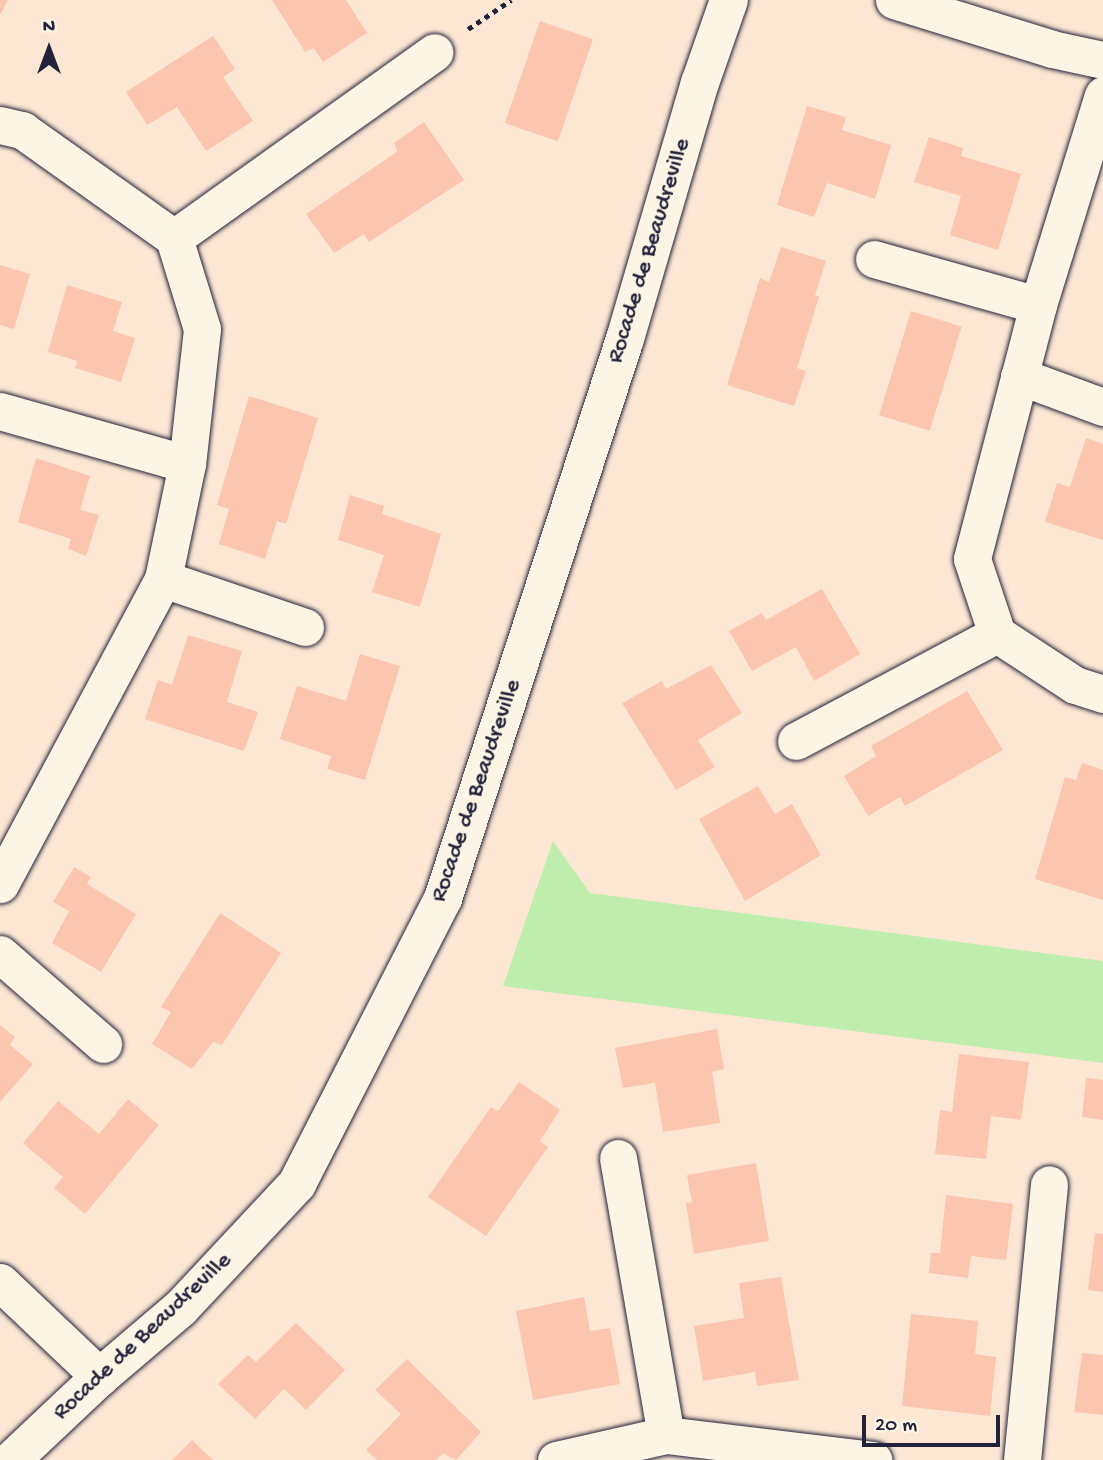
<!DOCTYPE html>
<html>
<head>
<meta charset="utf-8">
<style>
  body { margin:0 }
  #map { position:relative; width:1103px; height:1460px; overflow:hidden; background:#fce7d4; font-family:"Gochi Hand",sans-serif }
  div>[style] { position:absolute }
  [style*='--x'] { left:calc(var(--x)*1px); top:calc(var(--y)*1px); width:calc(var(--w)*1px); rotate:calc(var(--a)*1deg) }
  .green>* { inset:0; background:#bfedac }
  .building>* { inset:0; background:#fbc5ae; transform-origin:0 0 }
  .path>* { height:4.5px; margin-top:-2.25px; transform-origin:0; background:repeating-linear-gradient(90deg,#22223b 0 5px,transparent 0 10px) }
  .roads { filter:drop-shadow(0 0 2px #22223b) drop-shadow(0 0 2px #22223b) }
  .minor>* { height:37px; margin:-18.5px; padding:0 18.5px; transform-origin:18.5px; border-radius:18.5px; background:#fcf5e5 }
  .tertiary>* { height:38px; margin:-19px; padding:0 19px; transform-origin:19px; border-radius:19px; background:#fcf5e5 }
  span { translate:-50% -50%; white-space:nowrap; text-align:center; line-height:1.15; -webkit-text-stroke:6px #fcf5e5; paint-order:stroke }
  .street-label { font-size:24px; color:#22223b }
  .north { position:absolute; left:14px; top:14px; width:70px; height:70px; -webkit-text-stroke:5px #fcf5e5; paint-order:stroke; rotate:0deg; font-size:19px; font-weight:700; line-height:28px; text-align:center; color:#22223b }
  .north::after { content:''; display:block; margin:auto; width:24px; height:32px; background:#22223b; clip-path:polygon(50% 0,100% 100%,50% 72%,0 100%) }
  .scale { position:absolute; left:862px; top:1415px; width:138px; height:32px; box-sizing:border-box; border:4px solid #22223b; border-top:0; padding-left:9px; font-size:21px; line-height:24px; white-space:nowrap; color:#22223b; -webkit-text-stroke:5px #fcf5e5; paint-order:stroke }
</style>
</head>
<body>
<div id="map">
  <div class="green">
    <i style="clip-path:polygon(553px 841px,590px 893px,1103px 961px,1103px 1063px,503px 986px)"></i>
  </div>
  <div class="building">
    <i style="clip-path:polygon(0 0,8px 0,0 15px)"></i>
    <i style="clip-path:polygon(272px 0,346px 0,367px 33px,323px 62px,314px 48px,305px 52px)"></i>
    <i style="left:540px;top:21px;width:56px;height:108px;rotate:19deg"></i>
    <i style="clip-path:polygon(213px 36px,235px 69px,223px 77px,253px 121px,206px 151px,177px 107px,147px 125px,126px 92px)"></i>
    <i style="clip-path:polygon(807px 106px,846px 117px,842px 130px,891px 145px,875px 199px,827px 183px,814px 217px,777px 205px)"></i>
    <i style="clip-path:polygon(424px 122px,464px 180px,369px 242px,364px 234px,334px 253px,306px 214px,398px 151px,394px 143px)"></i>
    <i style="clip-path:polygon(929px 137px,963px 148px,961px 156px,1021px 174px,998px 250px,950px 235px,961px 196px,914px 182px)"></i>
    <i style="clip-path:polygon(781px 247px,826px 261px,815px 295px,819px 297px,797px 368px,806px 371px,794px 406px,727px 385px,760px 278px,769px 282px)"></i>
    <i style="clip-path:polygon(0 265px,30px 274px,14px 329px,0 325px)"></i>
    <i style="clip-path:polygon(67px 285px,122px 302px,113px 331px,135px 338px,121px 382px,75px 368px,77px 361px,48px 352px)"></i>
    <i style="left:911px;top:311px;width:53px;height:109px;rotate:17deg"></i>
    <i style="clip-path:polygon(249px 396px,318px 418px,286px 524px,277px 521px,265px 559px,219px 544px,229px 509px,217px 505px)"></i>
    <i style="clip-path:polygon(1086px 438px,1103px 444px,1103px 540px,1045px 522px,1057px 483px,1070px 487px)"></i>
    <i style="clip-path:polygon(36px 458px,90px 476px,80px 510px,99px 515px,86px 556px,68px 549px,71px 539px,18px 522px)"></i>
    <i style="clip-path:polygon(350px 495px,384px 506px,382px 514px,441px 534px,420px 607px,372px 592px,384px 555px,338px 540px)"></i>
    <i style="clip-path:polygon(822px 589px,860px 654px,814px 681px,796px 647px,752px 671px,729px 631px,762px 613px,766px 620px)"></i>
    <i style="clip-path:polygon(188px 635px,242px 651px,227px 702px,258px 712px,244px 751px,145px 719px,158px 680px,172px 685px)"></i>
    <i style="clip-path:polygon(360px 654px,400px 666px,365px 780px,327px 769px,331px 756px,280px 739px,297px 686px,346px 701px)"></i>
    <i style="clip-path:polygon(711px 665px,742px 713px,698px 740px,715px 767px,676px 790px,622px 703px,662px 681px,666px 689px)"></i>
    <i style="clip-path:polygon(967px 691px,1003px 750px,905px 806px,900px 797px,868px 816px,844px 776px,876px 756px,871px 746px)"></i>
    <i style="clip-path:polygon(1082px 763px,1103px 770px,1103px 900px,1035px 879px,1065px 777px,1076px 780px)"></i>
    <i style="clip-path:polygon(758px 786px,775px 814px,792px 804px,821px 855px,745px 901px,699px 819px)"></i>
    <i style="clip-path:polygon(74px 867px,91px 877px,87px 884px,136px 914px,101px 972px,52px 943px,69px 911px,53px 902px)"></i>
    <i style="clip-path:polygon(220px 913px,281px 953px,222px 1045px,213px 1042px,192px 1069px,152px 1044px,171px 1012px,161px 1007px)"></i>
    <i style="clip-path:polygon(0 1025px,15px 1037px,10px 1045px,33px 1064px,0 1102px)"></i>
    <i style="clip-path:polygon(717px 1029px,724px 1069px,712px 1072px,720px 1123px,663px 1132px,655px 1083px,623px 1088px,615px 1048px)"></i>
    <i style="clip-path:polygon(959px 1054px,1029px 1062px,1021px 1120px,991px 1116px,986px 1159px,935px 1154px,940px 1110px,952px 1112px)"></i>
    <i style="clip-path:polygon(1086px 1078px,1103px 1080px,1103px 1120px,1082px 1117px)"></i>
    <i style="clip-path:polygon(519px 1082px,560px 1110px,540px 1141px,548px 1147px,486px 1236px,428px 1197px,491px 1107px,498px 1111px)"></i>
    <i style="clip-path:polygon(128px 1099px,159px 1125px,85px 1214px,54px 1188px,63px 1177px,23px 1143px,58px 1101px,99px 1134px)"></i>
    <i style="clip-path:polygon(756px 1163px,769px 1241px,694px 1254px,686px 1203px,692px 1202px,687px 1175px)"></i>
    <i style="clip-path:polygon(946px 1195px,1013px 1204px,1006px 1260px,971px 1256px,968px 1278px,929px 1273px,931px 1253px,940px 1253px)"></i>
    <i style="clip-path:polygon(1095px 1233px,1103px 1234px,1103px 1292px,1088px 1290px)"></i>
    <i style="clip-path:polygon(781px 1277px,799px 1380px,757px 1386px,755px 1372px,703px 1381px,694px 1326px,744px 1318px,739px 1283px)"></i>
    <i style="clip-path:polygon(584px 1297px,590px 1331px,610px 1328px,620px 1384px,533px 1400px,516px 1311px)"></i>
    <i style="clip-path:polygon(911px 1314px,978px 1321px,975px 1354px,996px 1357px,990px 1416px,902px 1406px)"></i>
    <i style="clip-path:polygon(296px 1323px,345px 1370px,306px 1410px,284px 1389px,255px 1419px,218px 1384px,248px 1355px,256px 1362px)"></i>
    <i style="clip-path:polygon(1082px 1353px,1103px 1355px,1103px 1415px,1074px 1412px)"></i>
    <i style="clip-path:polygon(407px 1359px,481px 1432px,456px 1460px,443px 1453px,436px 1460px,377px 1460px,366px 1450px,401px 1414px,375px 1390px)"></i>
    <i style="clip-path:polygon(192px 1440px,213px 1460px,172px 1460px)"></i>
  </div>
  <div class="path">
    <i style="--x:468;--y:29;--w:52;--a:-34"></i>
  </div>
  <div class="roads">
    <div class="minor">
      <i style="--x:894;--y:0;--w:165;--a:17.2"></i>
      <i style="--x:1052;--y:49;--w:52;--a:12.2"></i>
      <i style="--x:1103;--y:95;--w:220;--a:107.2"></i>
      <i style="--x:1038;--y:305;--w:262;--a:104.6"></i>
      <i style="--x:972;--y:559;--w:79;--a:71.6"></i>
      <i style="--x:997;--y:634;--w:93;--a:33.2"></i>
      <i style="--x:1075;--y:685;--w:29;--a:18"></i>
      <i style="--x:0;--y:125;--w:23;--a:13"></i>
      <i style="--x:22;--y:130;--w:186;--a:35.4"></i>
      <i style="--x:174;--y:238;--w:95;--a:72.9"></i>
      <i style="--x:202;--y:329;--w:136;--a:96.3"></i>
      <i style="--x:187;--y:464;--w:117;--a:101.8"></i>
      <i style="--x:163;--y:579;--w:346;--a:118.1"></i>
      <i style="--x:174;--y:238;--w:320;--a:-35.5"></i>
      <i style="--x:874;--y:259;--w:170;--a:15.7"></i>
      <i style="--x:1019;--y:376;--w:90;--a:20.3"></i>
      <i style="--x:0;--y:411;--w:194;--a:15.8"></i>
      <i style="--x:163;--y:579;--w:150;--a:18.7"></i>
      <i style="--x:796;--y:741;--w:228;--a:-28"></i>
      <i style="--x:0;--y:954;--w:137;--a:41.1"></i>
      <i style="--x:618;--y:1158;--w:281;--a:80.2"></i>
      <i style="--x:0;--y:1282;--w:138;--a:43.5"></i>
      <i style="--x:556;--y:1460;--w:113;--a:-12.8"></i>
      <i style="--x:666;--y:1435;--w:209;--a:6.9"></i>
      <i style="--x:1022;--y:1460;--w:277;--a:-84.4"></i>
    </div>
    <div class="tertiary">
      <i style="--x:12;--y:1460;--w:121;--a:-43.3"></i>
      <i style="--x:100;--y:1377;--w:106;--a:-40.4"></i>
      <i style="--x:181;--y:1308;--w:170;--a:-46.9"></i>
      <i style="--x:297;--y:1184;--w:320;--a:-62.9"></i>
      <i style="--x:443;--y:899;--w:589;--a:-72"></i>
      <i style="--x:625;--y:339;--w:267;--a:-73.7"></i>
      <i style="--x:700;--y:83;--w:88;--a:-70.7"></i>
    </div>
  </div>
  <div class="street-label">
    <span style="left:650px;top:251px;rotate:-73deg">Rocade de Beaudreville</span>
    <span style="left:477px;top:791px;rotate:-71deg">Rocade de Beaudreville</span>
    <span style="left:143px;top:1337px;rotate:-43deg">Rocade de Beaudreville</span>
  </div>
  <div class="north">N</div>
  <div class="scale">20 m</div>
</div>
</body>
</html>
